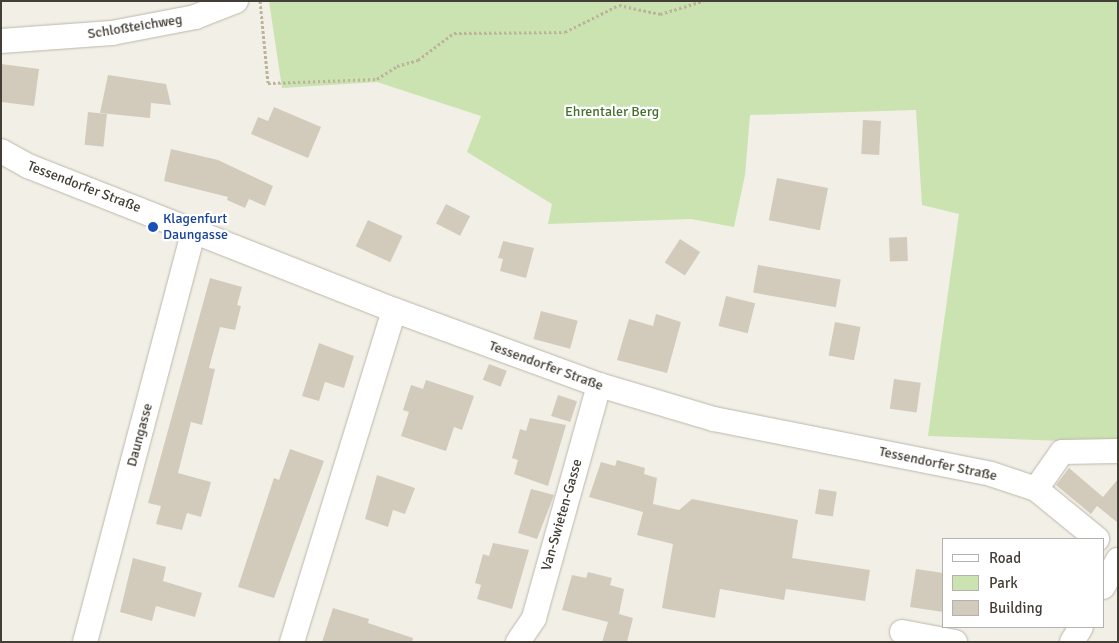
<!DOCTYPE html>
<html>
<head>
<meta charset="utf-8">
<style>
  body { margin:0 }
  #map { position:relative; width:1119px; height:643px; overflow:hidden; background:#f2efe6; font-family:Signika,sans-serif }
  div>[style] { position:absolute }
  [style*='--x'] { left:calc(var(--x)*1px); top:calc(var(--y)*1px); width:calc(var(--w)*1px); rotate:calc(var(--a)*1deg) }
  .green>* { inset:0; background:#cae3b1 }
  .building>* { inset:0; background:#d2cbbc; transform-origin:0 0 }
  .path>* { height:3px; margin-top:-1.5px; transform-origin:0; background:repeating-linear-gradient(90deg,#bdb39b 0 2.5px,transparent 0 5px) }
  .roads { filter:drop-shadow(0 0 1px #bcb7a9) drop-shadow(0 0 1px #bcb7a9) }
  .minor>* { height:24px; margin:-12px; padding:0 12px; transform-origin:12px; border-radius:12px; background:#fff }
  .dots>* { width:14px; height:14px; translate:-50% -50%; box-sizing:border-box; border:2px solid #fff; border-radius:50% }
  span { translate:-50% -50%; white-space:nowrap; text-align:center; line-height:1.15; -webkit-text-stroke:4.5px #fff; paint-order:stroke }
  .street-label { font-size:14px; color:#443f36 }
  .park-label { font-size:14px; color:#43712d }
  .transit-label { font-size:14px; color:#164399 }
  .left { translate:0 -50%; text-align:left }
  .frame { position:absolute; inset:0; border:2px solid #443f36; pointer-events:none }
  .legend { position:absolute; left:942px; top:538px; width:162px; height:90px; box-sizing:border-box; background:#fff; border:1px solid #b4b2af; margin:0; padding:6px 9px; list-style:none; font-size:15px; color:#443f36 }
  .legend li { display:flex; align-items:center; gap:10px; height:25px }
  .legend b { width:25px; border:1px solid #b4b2af }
</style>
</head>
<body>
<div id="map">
  <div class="green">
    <i style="clip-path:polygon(269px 1px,1118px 1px,1118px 443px,928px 436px,959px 214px,922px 205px,916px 110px,750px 115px,745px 175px,734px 227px,691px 219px,548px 224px,552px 204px,467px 152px,481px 116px,377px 82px,282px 88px)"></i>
  </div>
  <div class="building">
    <i style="clip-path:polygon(1px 64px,39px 69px,34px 106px,1px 102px)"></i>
    <i style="clip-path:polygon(108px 75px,166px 84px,171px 105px,151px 103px,150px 118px,100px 113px)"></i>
    <i style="clip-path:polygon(274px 107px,321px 127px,308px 158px,251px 134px,258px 117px,268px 121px)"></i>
    <i style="left:88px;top:112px;width:19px;height:33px;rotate:6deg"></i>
    <i style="left:863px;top:120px;width:18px;height:34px;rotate:3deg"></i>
    <i style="clip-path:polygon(171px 149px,218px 160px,273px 186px,265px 206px,249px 199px,245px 208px,227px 200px,228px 197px,164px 181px)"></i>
    <i style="left:777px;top:178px;width:52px;height:43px;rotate:11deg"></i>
    <i style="left:446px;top:204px;width:27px;height:22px;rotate:27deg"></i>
    <i style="left:368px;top:220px;width:38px;height:29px;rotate:25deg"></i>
    <i style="left:907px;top:237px;width:24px;height:18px;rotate:88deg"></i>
    <i style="left:680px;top:239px;width:24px;height:28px;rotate:33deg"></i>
    <i style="clip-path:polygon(503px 241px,534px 248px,526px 278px,500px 271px,503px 259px,498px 258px)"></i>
    <i style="left:758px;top:265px;width:84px;height:28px;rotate:10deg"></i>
    <i style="clip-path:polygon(210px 278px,242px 287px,237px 305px,241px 306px,235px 330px,220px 327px,209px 368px,215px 369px,202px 425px,191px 422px,178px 473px,211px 482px,201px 517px,187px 513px,182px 530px,156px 524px,161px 506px,148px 503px)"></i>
    <i style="left:726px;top:296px;width:30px;height:31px;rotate:14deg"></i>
    <i style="left:541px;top:311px;width:38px;height:29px;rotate:15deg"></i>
    <i style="clip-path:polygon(656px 314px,681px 322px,667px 373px,617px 360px,629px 319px,653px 326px)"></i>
    <i style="left:835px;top:322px;width:26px;height:34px;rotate:11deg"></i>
    <i style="clip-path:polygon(319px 343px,354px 356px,344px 388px,325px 382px,319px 401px,302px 396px)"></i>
    <i style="left:489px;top:364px;width:19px;height:17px;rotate:21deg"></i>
    <i style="left:894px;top:379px;width:27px;height:30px;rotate:8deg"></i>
    <i style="clip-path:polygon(426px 380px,474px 396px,462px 430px,454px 427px,446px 451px,401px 436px,409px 412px,403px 410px,411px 385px,423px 389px)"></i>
    <i style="left:558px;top:395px;width:20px;height:22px;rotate:18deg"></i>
    <i style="clip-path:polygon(530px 418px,566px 425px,548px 486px,514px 474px,518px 460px,512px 458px,520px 429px,526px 431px)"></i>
    <i style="clip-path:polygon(290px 449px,324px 461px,274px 598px,238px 587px,274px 478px,279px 480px)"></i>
    <i style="clip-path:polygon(617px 460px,645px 468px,644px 474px,657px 478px,653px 504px,679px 510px,692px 499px,798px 520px,792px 558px,870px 570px,865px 601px,786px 589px,784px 600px,720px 589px,715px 618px,662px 608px,673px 544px,637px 535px,643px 512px,589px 497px,601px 462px,615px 466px)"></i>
    <i style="clip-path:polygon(1069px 468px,1103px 497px,1118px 479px,1118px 523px,1097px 506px,1091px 514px,1056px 485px)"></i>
    <i style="clip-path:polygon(377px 475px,415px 488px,405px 514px,393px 510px,388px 527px,365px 519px)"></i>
    <i style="clip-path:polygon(531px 489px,554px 495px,537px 539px,518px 533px)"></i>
    <i style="left:819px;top:489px;width:18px;height:25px;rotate:9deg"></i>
    <i style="clip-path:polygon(493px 543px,529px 550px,512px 609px,477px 599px,481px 585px,475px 583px,483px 554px,489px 556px)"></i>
    <i style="clip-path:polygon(133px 558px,166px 567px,163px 581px,202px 593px,195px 617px,156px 606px,152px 621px,120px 612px)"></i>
    <i style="clip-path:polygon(916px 569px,943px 573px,943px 612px,910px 607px)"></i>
    <i style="clip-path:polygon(588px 572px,612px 578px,610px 585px,624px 589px,619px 614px,633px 618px,627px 642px,602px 642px,608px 622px,562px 610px,572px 575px,586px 578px)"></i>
    <i style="clip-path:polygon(333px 608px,369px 619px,368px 623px,413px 638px,412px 642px,322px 642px)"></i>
  </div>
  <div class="path">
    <i style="--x:260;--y:1;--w:82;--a:84.4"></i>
    <i style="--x:268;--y:83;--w:109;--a:-2.1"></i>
    <i style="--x:377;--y:79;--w:24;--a:-33"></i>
    <i style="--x:397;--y:66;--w:22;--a:-16"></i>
    <i style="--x:418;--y:60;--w:45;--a:-36.9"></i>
    <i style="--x:454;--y:33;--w:111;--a:-0.5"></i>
    <i style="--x:565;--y:32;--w:60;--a:-26.6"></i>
    <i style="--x:619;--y:5;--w:42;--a:12.4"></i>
    <i style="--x:660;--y:14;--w:45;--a:-16.8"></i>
  </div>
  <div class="roads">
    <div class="minor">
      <i style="--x:1;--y:41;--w:111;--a:-4.1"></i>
      <i style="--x:112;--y:33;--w:85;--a:-10.9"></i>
      <i style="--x:195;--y:17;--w:44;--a:-21.3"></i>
      <i style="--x:1;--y:151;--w:31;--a:29"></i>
      <i style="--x:28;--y:166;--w:393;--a:21.5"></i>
      <i style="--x:394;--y:310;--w:218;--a:20.1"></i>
      <i style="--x:599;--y:385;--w:120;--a:16.5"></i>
      <i style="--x:714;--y:419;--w:282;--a:11.2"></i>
      <i style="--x:991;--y:474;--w:47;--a:18.4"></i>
      <i style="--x:1036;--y:489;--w:79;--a:39.3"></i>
      <i style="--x:1036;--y:489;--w:45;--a:-54.9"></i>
      <i style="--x:1062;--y:452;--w:56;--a:-1"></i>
      <i style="--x:1103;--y:587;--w:31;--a:-61"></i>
      <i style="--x:902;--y:632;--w:54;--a:10.7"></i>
      <i style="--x:85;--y:642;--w:428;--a:-75.2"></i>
      <i style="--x:292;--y:642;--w:347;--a:-72.9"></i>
      <i style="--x:518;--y:642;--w:29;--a:-56"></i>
      <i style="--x:534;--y:618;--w:242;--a:-74.4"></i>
      <i style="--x:1072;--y:642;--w:17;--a:-59"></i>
    </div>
  </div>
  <div class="dots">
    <i style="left:153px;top:227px;background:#1a4fb4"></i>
  </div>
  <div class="street-label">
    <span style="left:135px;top:27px;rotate:-9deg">Schloßteichweg</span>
    <span style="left:84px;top:187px;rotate:21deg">Tessendorfer Straße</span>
    <span style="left:546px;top:366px;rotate:20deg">Tessendorfer Straße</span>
    <span style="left:140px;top:435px;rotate:-75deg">Daungasse</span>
    <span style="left:938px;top:464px;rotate:12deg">Tessendorfer Straße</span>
    <span style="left:562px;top:515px;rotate:-74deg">Van-Swieten-Gasse</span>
  </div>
  <div class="park-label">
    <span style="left:612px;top:112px">Ehrentaler Berg</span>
  </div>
  <div class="transit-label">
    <span class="left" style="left:163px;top:227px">Klagenfurt<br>Daungasse</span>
  </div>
  <div class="frame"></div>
  <ul class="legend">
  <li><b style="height:6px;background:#fff"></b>Road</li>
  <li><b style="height:14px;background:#cae3b1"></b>Park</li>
  <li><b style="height:14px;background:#d2cbbc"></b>Building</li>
  </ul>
</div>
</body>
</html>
